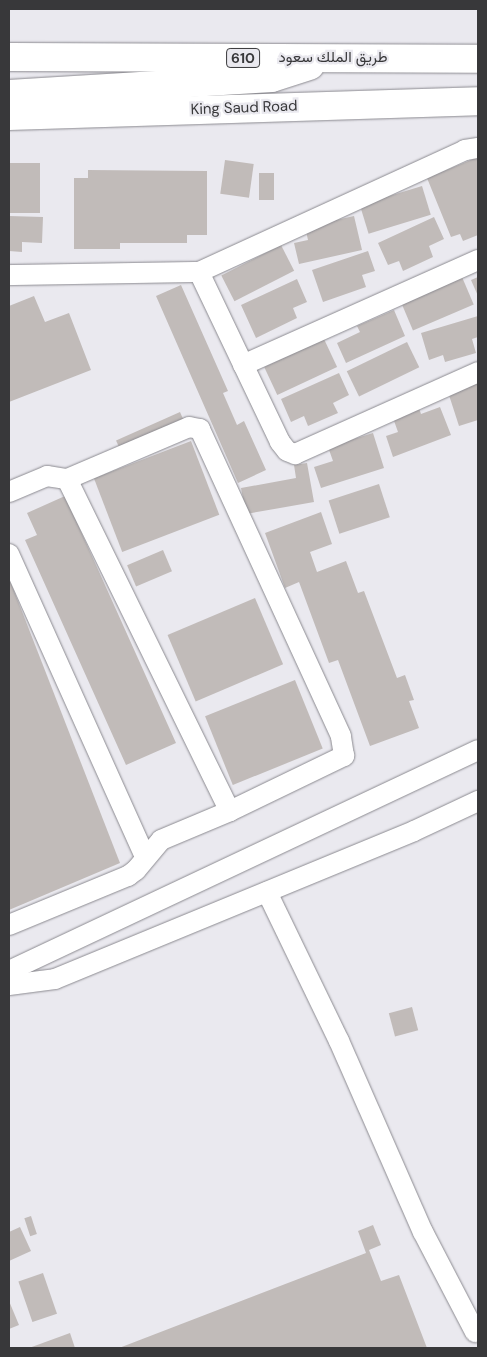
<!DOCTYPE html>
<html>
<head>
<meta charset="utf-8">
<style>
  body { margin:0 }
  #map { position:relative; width:487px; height:1357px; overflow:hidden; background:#eae9ef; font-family:"DM Sans",Vazirmatn,sans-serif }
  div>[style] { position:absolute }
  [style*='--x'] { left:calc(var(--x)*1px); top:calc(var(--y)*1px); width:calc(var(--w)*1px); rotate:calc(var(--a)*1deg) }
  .building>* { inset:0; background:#c1bbb9; transform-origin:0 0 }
  .roads { filter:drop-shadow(0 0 1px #8b8a90) drop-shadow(0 0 1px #8b8a90) }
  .street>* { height:20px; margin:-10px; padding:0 10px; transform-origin:10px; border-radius:10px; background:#fff }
  .secondary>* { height:28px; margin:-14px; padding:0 14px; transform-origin:14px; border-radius:14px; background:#fff }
  .primary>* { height:28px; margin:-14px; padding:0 14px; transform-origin:14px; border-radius:14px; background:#fff }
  span { translate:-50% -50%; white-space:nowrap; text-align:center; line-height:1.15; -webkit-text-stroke:4.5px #eae9ef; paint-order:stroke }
  .shield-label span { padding:1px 4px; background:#eae9ef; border:1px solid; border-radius:4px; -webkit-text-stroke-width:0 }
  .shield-label { font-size:14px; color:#38383a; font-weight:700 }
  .street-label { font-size:15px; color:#38383a }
  .frame { position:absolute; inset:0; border:10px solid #38383a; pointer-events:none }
</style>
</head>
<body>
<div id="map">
  <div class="building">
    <i style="clip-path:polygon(478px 157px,478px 235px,463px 241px,460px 234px,451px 237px,427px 178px)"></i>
    <i style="left:225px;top:160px;width:29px;height:34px;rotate:8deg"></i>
    <i style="left:9px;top:163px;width:31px;height:50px"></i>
    <i style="clip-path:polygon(88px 170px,207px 171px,207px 235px,187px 235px,187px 243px,120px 243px,120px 249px,74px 249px,74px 178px,88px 178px)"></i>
    <i style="left:259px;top:173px;width:15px;height:27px"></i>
    <i style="left:422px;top:186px;width:30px;height:65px;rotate:73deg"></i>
    <i style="clip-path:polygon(9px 216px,43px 217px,42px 243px,22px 242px,22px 252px,9px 251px)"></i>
    <i style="clip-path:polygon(354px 216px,362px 250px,299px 264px,294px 243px,308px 240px,305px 227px)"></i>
    <i style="clip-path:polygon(434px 217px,444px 239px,429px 246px,433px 257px,403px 271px,399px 261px,388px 265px,378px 243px)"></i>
    <i style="left:281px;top:245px;width:29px;height:67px;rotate:63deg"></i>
    <i style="clip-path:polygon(368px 251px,375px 271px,362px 275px,366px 287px,323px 302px,312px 270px)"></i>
    <i style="left:462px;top:277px;width:30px;height:66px;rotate:67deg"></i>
    <i style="clip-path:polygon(478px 277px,478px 296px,471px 280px)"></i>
    <i style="clip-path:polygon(297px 279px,307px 302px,293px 308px,297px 318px,256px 338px,241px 305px)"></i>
    <i style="clip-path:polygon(181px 285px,228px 391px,223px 393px,237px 425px,244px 421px,266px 470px,238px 483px,156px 296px)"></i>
    <i style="clip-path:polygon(34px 296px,45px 322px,69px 313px,91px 370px,9px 402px,9px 306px)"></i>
    <i style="clip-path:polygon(394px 310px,405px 336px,346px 363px,337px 343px,360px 332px,357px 326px)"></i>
    <i style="clip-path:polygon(478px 316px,478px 337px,472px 339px,476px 353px,445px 362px,443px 355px,429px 360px,421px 333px)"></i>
    <i style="left:324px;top:339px;width:31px;height:66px;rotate:65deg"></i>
    <i style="left:407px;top:342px;width:28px;height:67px;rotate:64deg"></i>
    <i style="clip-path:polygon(339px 373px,349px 395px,333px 403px,338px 413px,308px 426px,304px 416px,291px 422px,281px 399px)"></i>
    <i style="clip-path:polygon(478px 383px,478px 420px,459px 426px,448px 392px)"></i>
    <i style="clip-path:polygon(440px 407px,451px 435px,393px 457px,386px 436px,398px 432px,393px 418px,419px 408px,421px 414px)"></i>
    <i style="left:180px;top:412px;width:12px;height:70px;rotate:66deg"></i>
    <i style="clip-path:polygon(373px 433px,384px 468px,321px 488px,314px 467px,333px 461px,328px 447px)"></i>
    <i style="left:191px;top:441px;width:79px;height:104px;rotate:69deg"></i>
    <i style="clip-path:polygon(307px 463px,314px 502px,246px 514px,241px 488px,296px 478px,294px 465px)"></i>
    <i style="left:379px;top:484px;width:35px;height:53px;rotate:72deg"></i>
    <i style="clip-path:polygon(65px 496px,176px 743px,126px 765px,25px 540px,37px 535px,27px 513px)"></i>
    <i style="clip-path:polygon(321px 512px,332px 544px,310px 552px,317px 572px,346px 561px,358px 593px,364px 591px,397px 678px,405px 675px,414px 700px,409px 701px,419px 728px,370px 746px,338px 660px,329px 663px,299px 582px,285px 588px,265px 533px)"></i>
    <i style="left:163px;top:550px;width:23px;height:39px;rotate:67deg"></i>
    <i style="clip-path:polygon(9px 578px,120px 863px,9px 910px)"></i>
    <i style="left:255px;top:598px;width:72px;height:95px;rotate:67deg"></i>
    <i style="left:295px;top:680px;width:74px;height:97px;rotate:68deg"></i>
    <i style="left:412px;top:1007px;width:24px;height:24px;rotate:75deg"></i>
    <i style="left:31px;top:1216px;width:19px;height:7px;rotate:72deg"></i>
    <i style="clip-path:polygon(373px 1225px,381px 1245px,369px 1250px,381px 1281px,399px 1275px,427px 1348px,119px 1348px,366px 1253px,358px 1231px)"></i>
    <i style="clip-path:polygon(20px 1227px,31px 1251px,9px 1261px,9px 1232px)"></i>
    <i style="left:43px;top:1273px;width:43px;height:26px;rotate:71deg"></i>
    <i style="clip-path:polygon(9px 1301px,19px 1325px,9px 1329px)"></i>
    <i style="clip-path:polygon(70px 1333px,75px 1348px,29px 1348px)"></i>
  </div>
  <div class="roads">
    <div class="street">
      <i style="--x:199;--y:272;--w:188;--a:64.5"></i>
      <i style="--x:280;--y:442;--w:11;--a:52"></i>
      <i style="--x:287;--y:451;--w:9;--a:21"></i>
      <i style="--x:295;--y:454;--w:201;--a:-24.1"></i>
      <i style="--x:9;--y:275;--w:190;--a:-0.9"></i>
      <i style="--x:199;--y:272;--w:293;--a:-24.6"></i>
      <i style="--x:465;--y:150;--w:13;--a:-9"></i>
      <i style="--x:243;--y:365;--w:257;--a:-24.1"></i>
      <i style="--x:9;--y:492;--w:41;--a:-22.8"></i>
      <i style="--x:47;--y:476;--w:20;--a:9"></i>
      <i style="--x:67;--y:479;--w:370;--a:63.9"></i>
      <i style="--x:9;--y:554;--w:332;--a:65.8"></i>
      <i style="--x:267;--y:892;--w:165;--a:64.2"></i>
      <i style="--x:339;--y:1041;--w:209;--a:66.3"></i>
      <i style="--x:423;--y:1232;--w:113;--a:62.5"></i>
      <i style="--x:9;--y:925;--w:129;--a:-22.4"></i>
      <i style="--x:128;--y:876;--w:10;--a:-37"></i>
      <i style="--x:136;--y:870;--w:39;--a:-50"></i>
      <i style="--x:161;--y:840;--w:75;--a:-22.8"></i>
      <i style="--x:230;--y:811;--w:127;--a:-25.8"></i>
      <i style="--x:344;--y:756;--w:20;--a:-99"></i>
      <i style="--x:341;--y:736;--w:338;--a:-114.7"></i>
      <i style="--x:200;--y:429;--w:11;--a:-170"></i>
      <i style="--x:189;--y:427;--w:133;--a:156.9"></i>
      <i style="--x:9;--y:971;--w:518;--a:-25.23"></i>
      <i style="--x:9;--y:985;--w:46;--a:-7.4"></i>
      <i style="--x:55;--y:979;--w:388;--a:-22.4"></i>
      <i style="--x:414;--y:831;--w:71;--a:-25.1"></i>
    </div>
    <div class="secondary">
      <i style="--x:9;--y:116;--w:469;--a:-1.8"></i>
    </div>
    <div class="primary">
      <i style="--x:9;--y:57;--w:469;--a:0.2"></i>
      <i style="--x:9;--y:94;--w:263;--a:-3.5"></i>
      <i style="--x:272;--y:78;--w:40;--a:-18"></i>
    </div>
  </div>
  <div class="shield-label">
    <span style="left:243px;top:58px">610</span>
  </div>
  <div class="street-label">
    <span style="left:333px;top:58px">طريق الملك سعود</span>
    <span style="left:244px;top:108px;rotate:-2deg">King Saud Road</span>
  </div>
  <div class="frame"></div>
</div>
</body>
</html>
